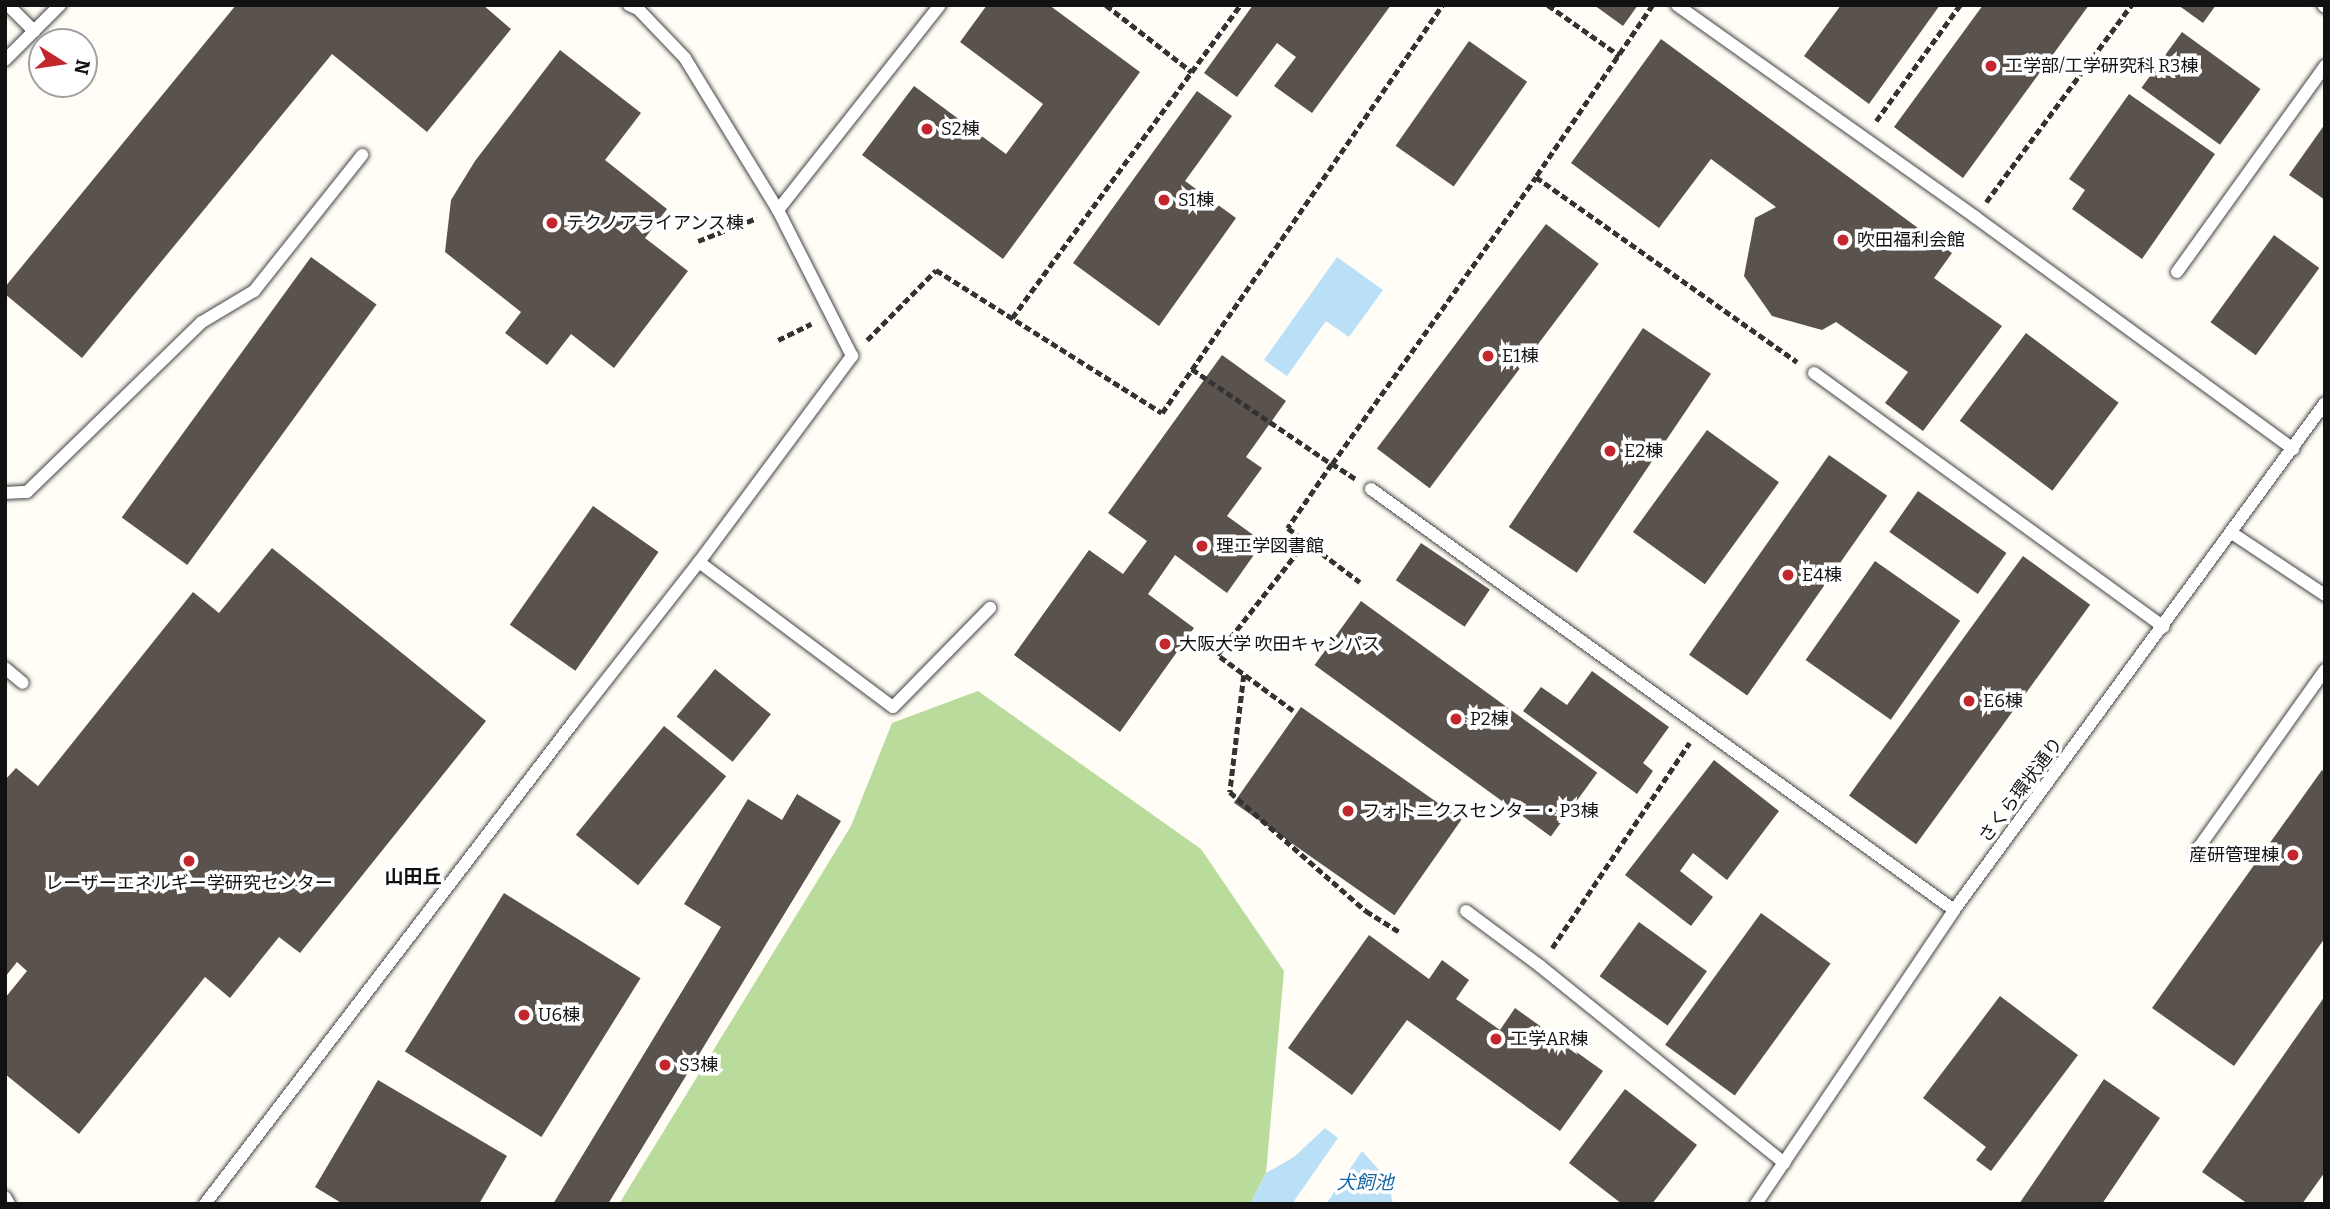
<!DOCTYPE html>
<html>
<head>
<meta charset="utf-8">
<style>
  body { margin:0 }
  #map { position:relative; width:2330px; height:1209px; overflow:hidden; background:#fffdf5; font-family:Bitter,"Noto Sans JP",serif }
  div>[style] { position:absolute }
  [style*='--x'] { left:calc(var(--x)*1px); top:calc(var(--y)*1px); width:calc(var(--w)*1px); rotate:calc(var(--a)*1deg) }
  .forest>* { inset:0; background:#b9dc9c }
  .water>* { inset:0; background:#b9e0f7 }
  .building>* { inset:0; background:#5a524d; transform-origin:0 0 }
  .path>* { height:4.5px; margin-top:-2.25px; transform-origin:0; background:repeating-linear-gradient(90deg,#333 0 7px,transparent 0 10.5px) }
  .roads { filter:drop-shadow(0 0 2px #444) drop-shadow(0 0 2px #444) }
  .service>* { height:12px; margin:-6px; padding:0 6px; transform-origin:6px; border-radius:6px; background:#fff }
  .dots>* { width:19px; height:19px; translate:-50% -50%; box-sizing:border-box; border:4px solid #fff; border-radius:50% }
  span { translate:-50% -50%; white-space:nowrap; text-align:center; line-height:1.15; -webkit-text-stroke:7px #fff; paint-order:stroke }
  .poi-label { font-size:18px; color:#111 }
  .left { translate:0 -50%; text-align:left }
  .right { translate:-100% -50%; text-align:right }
  .street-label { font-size:18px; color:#111 }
  .neighbourhood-label { font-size:19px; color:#111; font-weight:700 }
  .water-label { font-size:19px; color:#1768a6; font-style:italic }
  .frame { position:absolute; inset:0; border:7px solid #111; pointer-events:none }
  .north { position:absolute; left:28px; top:28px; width:70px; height:70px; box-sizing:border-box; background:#fff; border:2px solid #a0a0a0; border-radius:50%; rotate:102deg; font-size:19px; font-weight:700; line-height:28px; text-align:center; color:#111 }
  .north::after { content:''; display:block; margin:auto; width:24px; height:32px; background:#c4262e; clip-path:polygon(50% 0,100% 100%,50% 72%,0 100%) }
</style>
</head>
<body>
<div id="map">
  <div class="forest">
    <i style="clip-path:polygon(978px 691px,1201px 849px,1284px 971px,1266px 1173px,1250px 1204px,619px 1204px,851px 826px,892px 723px)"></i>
  </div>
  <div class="water">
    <i style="clip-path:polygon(1337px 257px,1383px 290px,1349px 337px,1326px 321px,1287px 376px,1264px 360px)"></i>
    <i style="clip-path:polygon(1325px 1128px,1338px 1138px,1292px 1204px,1250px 1204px,1266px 1173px,1294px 1157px)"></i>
    <i style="clip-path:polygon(1362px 1151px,1388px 1180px,1393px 1204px,1326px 1204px)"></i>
  </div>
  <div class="building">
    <i style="clip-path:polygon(236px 5px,483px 5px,511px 29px,427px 132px,332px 54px,82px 358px,5px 294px,5px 287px)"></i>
    <i style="clip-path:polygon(987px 5px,1049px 5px,1140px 72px,1003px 259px,862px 155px,914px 86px,1006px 154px,1043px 104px,960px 42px)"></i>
    <i style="clip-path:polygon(1253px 5px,1391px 5px,1312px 113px,1274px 86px,1296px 57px,1277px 43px,1237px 97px,1204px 73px)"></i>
    <i style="clip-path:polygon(1594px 5px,1638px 5px,1623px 26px)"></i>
    <i style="clip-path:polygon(1841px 5px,1940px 5px,1869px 104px,1804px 56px)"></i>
    <i style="clip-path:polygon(1983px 5px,2089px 5px,1963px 178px,1894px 127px)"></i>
    <i style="clip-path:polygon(2178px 5px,2216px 5px,2203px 23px)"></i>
    <i style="left:2182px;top:32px;width:97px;height:69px;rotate:36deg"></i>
    <i style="clip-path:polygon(1661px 39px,1952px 253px,1934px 278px,2002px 326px,1923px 431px,1885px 403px,1908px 372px,1836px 322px,1822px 330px,1772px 316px,1744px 276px,1755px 218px,1776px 207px,1711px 159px,1659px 228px,1571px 163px)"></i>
    <i style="left:1469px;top:41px;width:71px;height:128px;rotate:35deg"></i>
    <i style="clip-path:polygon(560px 50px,641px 113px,605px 160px,667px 209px,645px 238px,688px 271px,614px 368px,571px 334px,547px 365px,505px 333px,521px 312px,445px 252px,451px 200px,475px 161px)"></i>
    <i style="clip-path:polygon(1197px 91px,1232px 116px,1185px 181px,1236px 218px,1159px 326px,1073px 263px)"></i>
    <i style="clip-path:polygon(2129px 94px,2215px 154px,2142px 259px,2072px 209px,2085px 190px,2069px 179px)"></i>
    <i style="clip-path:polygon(2325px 124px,2325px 200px,2289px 175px)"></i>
    <i style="left:1546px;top:224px;width:66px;height:281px;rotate:37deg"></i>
    <i style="left:2274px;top:235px;width:56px;height:108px;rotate:36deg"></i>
    <i style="left:311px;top:257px;width:81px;height:322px;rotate:36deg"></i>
    <i style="left:1643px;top:328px;width:82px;height:240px;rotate:34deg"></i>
    <i style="left:2026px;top:333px;width:116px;height:110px;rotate:37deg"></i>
    <i style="clip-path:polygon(1222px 355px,1286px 401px,1246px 457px,1262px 468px,1227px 516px,1263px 542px,1227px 593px,1175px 555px,1148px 594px,1194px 628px,1120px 732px,1014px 655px,1089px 550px,1123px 574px,1147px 541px,1108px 513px)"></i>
    <i style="left:1707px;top:430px;width:89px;height:126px;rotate:36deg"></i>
    <i style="left:1829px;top:455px;width:71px;height:244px;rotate:35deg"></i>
    <i style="left:1918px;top:491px;width:108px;height:50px;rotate:35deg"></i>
    <i style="left:593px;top:506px;width:80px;height:145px;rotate:35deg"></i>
    <i style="left:1421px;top:543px;width:83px;height:45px;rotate:34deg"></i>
    <i style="clip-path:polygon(272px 548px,486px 721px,300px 953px,279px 937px,230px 998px,205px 977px,79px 1134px,5px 1074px,5px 998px,27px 971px,17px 962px,5px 977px,5px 780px,16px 768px,38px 786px,193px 592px,219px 613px)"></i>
    <i style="left:2023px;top:556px;width:83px;height:296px;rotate:36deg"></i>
    <i style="left:1875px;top:561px;width:104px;height:121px;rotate:35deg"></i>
    <i style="left:1361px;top:601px;width:292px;height:79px;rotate:36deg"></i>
    <i style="left:715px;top:669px;width:72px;height:61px;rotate:39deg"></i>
    <i style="clip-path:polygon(1592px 671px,1669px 727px,1643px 763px,1653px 771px,1637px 794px,1523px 711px,1541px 687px,1567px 705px)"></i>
    <i style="left:1301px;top:707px;width:196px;height:117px;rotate:35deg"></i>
    <i style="left:664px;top:726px;width:80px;height:140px;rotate:39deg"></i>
    <i style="clip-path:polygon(1714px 760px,1779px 811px,1727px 880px,1693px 853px,1680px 871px,1713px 897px,1691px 926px,1625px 875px)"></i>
    <i style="clip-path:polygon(2322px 770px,2325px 772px,2325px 938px,2234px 1066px,2152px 1008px)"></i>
    <i style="clip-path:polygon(797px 794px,841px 821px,608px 1204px,553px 1204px,721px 927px,684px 904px,748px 799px,782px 820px)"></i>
    <i style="left:504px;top:893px;width:161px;height:187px;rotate:32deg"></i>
    <i style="left:1761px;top:913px;width:86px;height:163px;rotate:36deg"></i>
    <i style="left:1639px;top:922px;width:84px;height:67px;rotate:36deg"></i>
    <i style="clip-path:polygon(1369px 935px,1429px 979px,1442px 960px,1469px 980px,1456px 999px,1500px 1030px,1515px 1008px,1603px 1071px,1560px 1131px,1407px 1020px,1352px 1095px,1288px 1048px)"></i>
    <i style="clip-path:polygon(2000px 996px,2078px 1055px,1991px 1171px,1976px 1160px,1986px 1147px,1923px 1098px)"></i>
    <i style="clip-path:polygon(2325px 996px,2325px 1172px,2302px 1204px,2248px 1204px,2202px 1172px)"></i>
    <i style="clip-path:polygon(2104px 1079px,2160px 1118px,2102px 1204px,2019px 1204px)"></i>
    <i style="clip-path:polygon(378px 1080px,507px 1156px,479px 1204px,343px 1204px,315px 1187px)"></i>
    <i style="clip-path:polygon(1625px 1089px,1697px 1145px,1652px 1204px,1622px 1204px,1569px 1163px)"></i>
  </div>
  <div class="path">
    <i style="--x:1106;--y:5;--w:109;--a:37.9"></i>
    <i style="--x:1548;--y:5;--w:88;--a:35.3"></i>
    <i style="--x:1653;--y:5;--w:208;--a:124.2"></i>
    <i style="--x:1536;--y:177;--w:320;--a:35.3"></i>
    <i style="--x:1876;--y:121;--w:143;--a:-54.1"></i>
    <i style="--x:1986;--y:202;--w:245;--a:-53.6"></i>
    <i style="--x:698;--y:241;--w:63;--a:-21.3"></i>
    <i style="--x:1012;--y:318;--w:387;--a:-53.9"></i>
    <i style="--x:778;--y:340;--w:37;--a:-26"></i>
    <i style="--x:867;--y:340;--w:98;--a:-45.4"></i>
    <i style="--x:936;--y:270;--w:267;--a:32.3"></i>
    <i style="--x:1162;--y:413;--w:495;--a:-55.5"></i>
    <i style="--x:1192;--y:369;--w:169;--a:34.2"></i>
    <i style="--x:1332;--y:464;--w:352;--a:-54.6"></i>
    <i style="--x:1355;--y:479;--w:27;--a:-147"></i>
    <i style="--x:1332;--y:464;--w:78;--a:124.5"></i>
    <i style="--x:1288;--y:528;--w:90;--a:36.9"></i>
    <i style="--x:1244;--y:675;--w:118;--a:96.8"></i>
    <i style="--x:1230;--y:792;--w:181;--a:41.2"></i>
    <i style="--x:1366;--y:911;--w:39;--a:32"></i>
    <i style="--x:1293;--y:711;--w:94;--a:-143.6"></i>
    <i style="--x:1217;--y:655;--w:145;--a:-52"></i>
    <i style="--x:1552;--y:948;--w:247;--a:-56.2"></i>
  </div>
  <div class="roads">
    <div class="service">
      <i style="--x:8;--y:5;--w:37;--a:45"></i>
      <i style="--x:1677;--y:5;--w:366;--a:35.4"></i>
      <i style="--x:1975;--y:217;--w:394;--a:36.1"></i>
      <i style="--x:2323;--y:5;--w:3;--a:45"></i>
      <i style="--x:5;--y:60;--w:78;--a:-45"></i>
      <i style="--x:778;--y:210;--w:261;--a:-51.7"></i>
      <i style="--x:2177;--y:272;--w:254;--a:-54.3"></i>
      <i style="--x:1814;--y:373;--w:432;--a:36"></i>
      <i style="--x:1371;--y:489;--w:719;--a:35.83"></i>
      <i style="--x:5;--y:493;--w:22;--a:-3"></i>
      <i style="--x:27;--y:492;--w:244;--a:-44.2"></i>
      <i style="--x:202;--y:322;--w:61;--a:-30.8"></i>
      <i style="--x:254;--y:291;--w:174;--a:-51.5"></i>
      <i style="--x:2232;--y:533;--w:112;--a:33.7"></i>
      <i style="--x:699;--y:562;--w:242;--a:36.8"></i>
      <i style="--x:893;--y:707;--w:139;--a:-45.6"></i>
      <i style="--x:5;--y:668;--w:23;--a:40"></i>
      <i style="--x:2197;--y:850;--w:221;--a:-54.6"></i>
      <i style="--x:1466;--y:911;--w:92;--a:36.6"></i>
      <i style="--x:1540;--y:966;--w:314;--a:38.9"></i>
      <i style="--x:5;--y:1197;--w:8;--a:60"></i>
      <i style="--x:205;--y:1204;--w:609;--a:-52.6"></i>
      <i style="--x:575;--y:720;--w:201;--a:-51.9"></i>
      <i style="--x:699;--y:562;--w:257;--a:-53.4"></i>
      <i style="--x:852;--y:356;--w:164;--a:-116.9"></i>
      <i style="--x:778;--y:210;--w:178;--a:-121.5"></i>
      <i style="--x:685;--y:58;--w:68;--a:-133.8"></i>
      <i style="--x:638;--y:9;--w:10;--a:-156"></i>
      <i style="--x:1756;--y:1204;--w:354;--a:-56"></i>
      <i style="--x:1954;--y:910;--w:628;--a:-53.8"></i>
    </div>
  </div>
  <div class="dots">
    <i style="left:1991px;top:66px;background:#c4262e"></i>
    <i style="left:927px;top:129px;background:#c4262e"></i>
    <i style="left:1164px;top:200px;background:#c4262e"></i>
    <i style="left:552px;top:223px;background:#c4262e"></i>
    <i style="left:1843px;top:240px;background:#c4262e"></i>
    <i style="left:1488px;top:356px;background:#c4262e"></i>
    <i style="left:1610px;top:451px;background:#c4262e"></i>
    <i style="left:1202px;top:546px;background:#c4262e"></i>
    <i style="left:1788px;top:575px;background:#c4262e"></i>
    <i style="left:1165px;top:644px;background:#c4262e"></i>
    <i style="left:1969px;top:701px;background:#c4262e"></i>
    <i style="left:1456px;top:719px;background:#c4262e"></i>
    <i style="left:1348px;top:811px;background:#c4262e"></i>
    <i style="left:2293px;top:855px;background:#c4262e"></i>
    <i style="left:189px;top:861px;background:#c4262e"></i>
    <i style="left:524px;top:1015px;background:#c4262e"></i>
    <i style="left:1496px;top:1039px;background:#c4262e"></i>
    <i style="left:665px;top:1065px;background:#c4262e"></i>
  </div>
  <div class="poi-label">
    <span class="left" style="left:2005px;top:66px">工学部/工学研究科 R3棟</span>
    <span class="left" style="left:941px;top:129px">S2棟</span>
    <span class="left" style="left:1178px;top:200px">S1棟</span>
    <span class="left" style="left:566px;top:223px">テクノアライアンス棟</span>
    <span class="left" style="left:1857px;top:240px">吹田福利会館</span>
    <span class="left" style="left:1502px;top:356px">E1棟</span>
    <span class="left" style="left:1624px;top:451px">E2棟</span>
    <span class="left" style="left:1216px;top:546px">理工学図書館</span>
    <span class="left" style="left:1802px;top:575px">E4棟</span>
    <span class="left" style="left:1179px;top:644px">大阪大学 吹田キャンパス</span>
    <span class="left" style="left:1983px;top:701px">E6棟</span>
    <span class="left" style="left:1470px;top:719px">P2棟</span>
    <span class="left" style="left:1362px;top:811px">フォトニクスセンター・P3棟</span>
    <span class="right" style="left:2279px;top:855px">産研管理棟</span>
    <span style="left:189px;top:883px">レーザーエネルギー学研究センター</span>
    <span class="left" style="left:538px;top:1015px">U6棟</span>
    <span class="left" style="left:1510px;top:1039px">工学AR棟</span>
    <span class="left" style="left:679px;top:1065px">S3棟</span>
  </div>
  <div class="street-label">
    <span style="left:2021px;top:790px;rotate:-53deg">さくら環状通り</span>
  </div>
  <div class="neighbourhood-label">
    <span style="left:413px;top:877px">山田丘</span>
  </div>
  <div class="water-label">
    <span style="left:1365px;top:1183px">犬飼池</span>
  </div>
  <div class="frame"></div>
  <div class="north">N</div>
</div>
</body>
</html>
